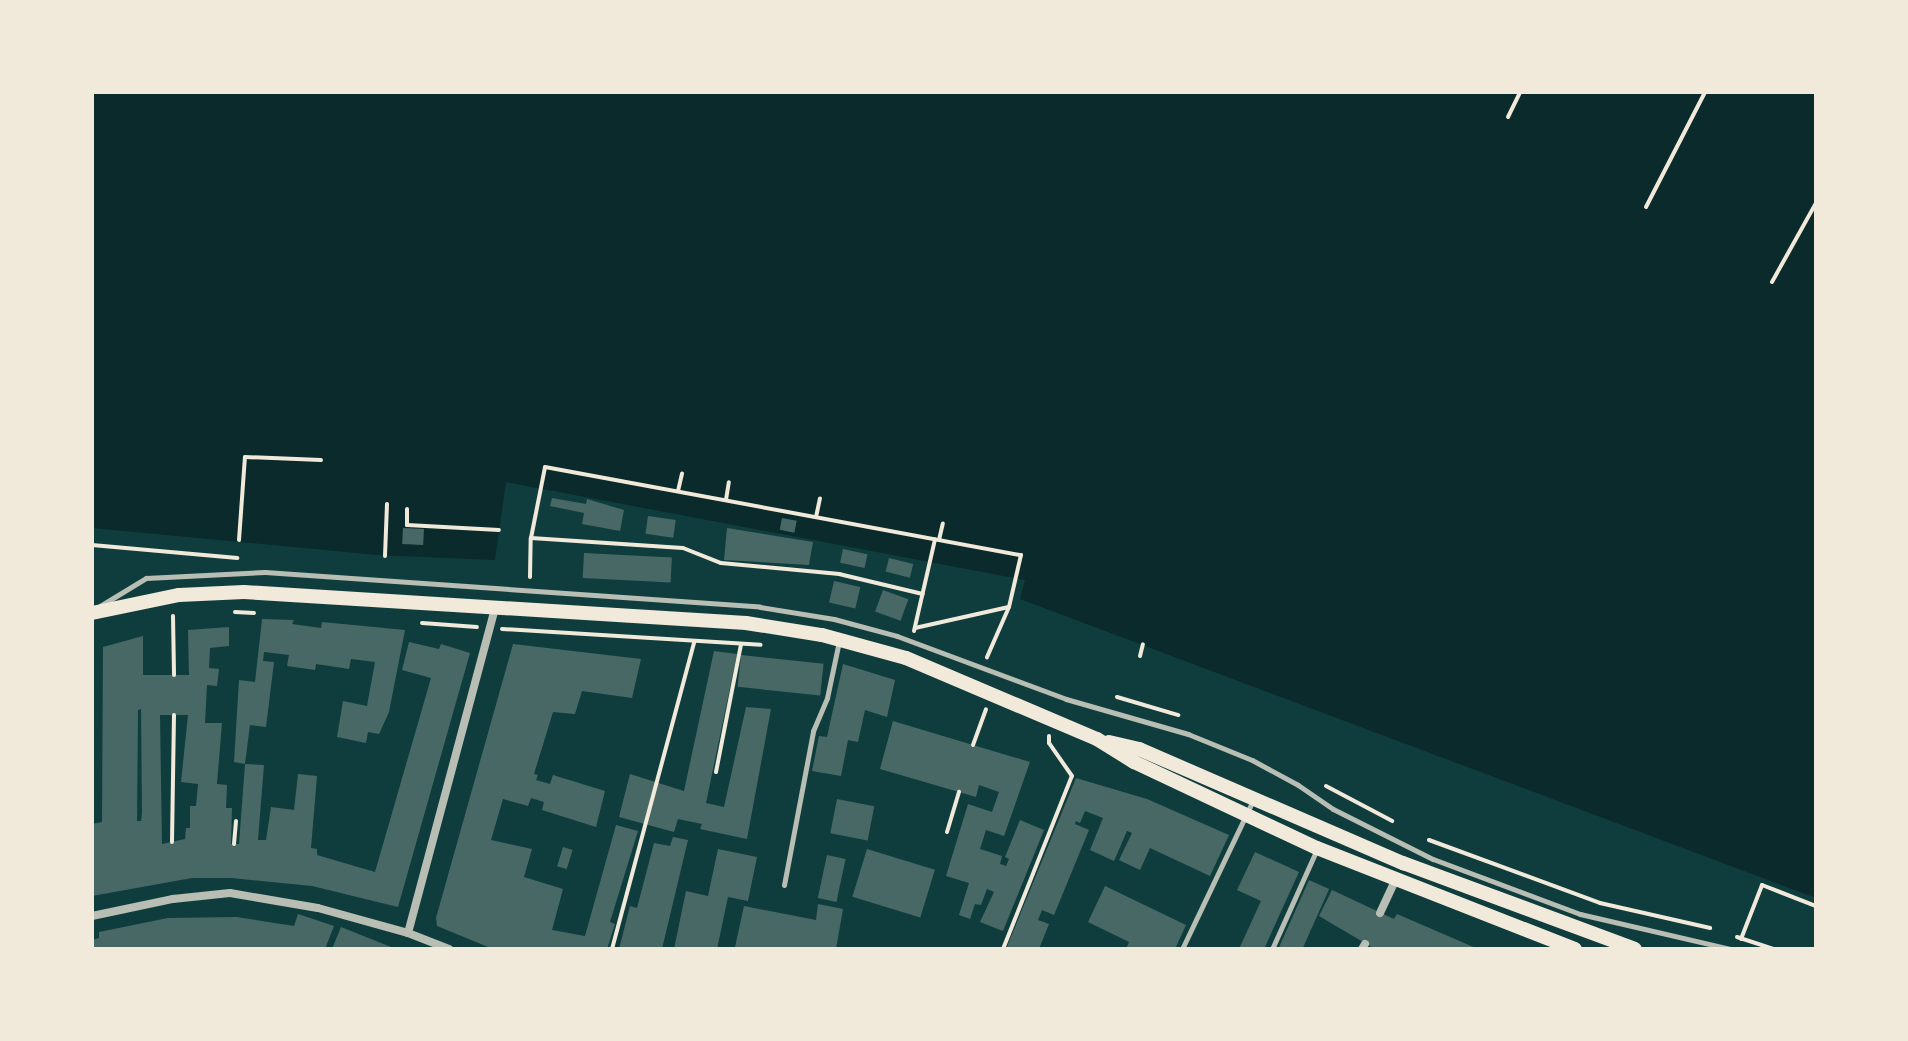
<!DOCTYPE html>
<html>
<head>
<meta charset="utf-8">
<style>
  body { margin:0 }
  #map { position:relative; width:1908px; height:1041px; overflow:hidden; background:#0f3d3e; font-family:"Space Grotesk",sans-serif }
  div>[style] { position:absolute }
  [style*='--x'] { left:calc(var(--x)*1px); top:calc(var(--y)*1px); width:calc(var(--w)*1px); rotate:calc(var(--a)*1deg) }
  .water>* { inset:0; background:#0a2a2b }
  .building>* { inset:0; background:#486865; transform-origin:0 0 }
  .path>* { height:4px; margin:-2px; padding:0 2px; transform-origin:2px; border-radius:2px; background:#f1e9da }
  .service>* { height:5px; margin:-2.5px; padding:0 2.5px; transform-origin:2.5px; border-radius:2.5px; background:#b8beb3 }
  .minor>* { height:8px; margin:-4px; padding:0 4px; transform-origin:4px; border-radius:4px; background:#b8beb3 }
  .secondary>* { height:14px; margin:-7px; padding:0 7px; transform-origin:7px; border-radius:7px; background:#f1e9da }
  span { translate:-50% -50%; white-space:nowrap; text-align:center; line-height:1.15; -webkit-text-stroke:6px #f1e9da; paint-order:stroke }
  .frame { position:absolute; inset:0; border:94px solid #f1e9da; pointer-events:none }
</style>
</head>
<body>
<div id="map">
  <div class="water">
    <i style="clip-path:polygon(92px 92px,1816px 92px,1816px 898px,1020px 599px,1025px 580px,506px 482px,495px 560px,377px 555px,92px 528px)"></i>
  </div>
  <div class="building">
    <i style="clip-path:polygon(552px 498px,586px 504px,587px 499px,624px 510px,620px 531px,582px 524px,584px 513px,550px 506px)"></i>
    <i style="left:648px;top:516px;width:28px;height:18px;rotate:8deg"></i>
    <i style="left:782px;top:518px;width:15px;height:12px;rotate:11deg"></i>
    <i style="left:403px;top:528px;width:21px;height:16px;rotate:3deg"></i>
    <i style="clip-path:polygon(727px 528px,813px 542px,809px 565px,724px 560px)"></i>
    <i style="left:843px;top:549px;width:25px;height:14px;rotate:12deg"></i>
    <i style="left:584px;top:553px;width:88px;height:25px;rotate:3deg"></i>
    <i style="left:889px;top:558px;width:25px;height:14px;rotate:14deg"></i>
    <i style="left:834px;top:581px;width:27px;height:22px;rotate:13deg"></i>
    <i style="left:883px;top:590px;width:27px;height:23px;rotate:20deg"></i>
    <i style="clip-path:polygon(262px 619px,294px 620px,292px 624px,321px 628px,322px 622px,405px 630px,389px 712px,379px 734px,368px 732px,366px 743px,337px 737px,343px 701px,367px 706px,375px 662px,351px 659px,349px 669px,316px 664px,315px 670px,287px 666px,289px 655px,264px 652px,263px 661px,274px 662px,266px 727px,250px 725px,245px 764px,234px 762px,239px 680px,255px 682px)"></i>
    <i style="clip-path:polygon(evenodd,229px 627px,229px 646px,210px 648px,209px 668px,219px 669px,217px 686px,207px 685px,205px 723px,222px 723px,217px 784px,227px 785px,226px 808px,232px 808px,231px 844px,239px 844px,245px 764px,264px 765px,258px 840px,266px 840px,271px 807px,294px 810px,298px 774px,317px 776px,311px 848px,317px 849px,317px 855px,375px 872px,431px 678px,402px 670px,409px 642px,439px 649px,441px 644px,470px 653px,398px 907px,312px 886px,231px 878px,192px 878px,92px 896px,92px 824px,102px 822px,103px 647px,143px 636px,143px 675px,189px 675px,188px 630px,229px 627px,141px 709px,142px 813px,141px 821px,137px 821px,138px 710px,141px 709px,229px 627px,160px 715px,188px 715px,181px 782px,198px 784px,196px 806px,190px 806px,190px 828px,186px 828px,185px 839px,162px 844px,160px 715px)"></i>
    <i style="clip-path:polygon(513px 644px,641px 659px,632px 698px,582px 691px,575px 714px,553px 712px,534px 774px,538px 775px,536px 780px,550px 784px,553px 775px,605px 791px,596px 827px,542px 810px,544px 802px,531px 798px,528px 806px,503px 799px,491px 840px,532px 849px,524px 877px,563px 889px,552px 930px,585px 936px,616px 825px,638px 831px,610px 922px,615px 924px,607px 949px,493px 949px,437px 926px,436px 918px)"></i>
    <i style="clip-path:polygon(714px 651px,737px 654px,706px 803px,724px 807px,746px 707px,771px 709px,747px 839px,700px 829px,702px 824px,678px 819px,674px 832px,619px 817px,630px 774px,684px 791px)"></i>
    <i style="left:741px;top:655px;width:83px;height:32px;rotate:6deg"></i>
    <i style="clip-path:polygon(843px 664px,895px 680px,887px 717px,865px 710px,858px 742px,848px 740px,841px 776px,812px 771px,819px 736px,827px 737px)"></i>
    <i style="clip-path:polygon(893px 721px,1030px 762px,1004px 836px,986px 830px,980px 849px,1002px 856px,1000px 864px,1006px 866px,1009px 859px,1005px 857px,1020px 820px,1044px 830px,1003px 931px,980px 922px,994px 892px,987px 889px,981px 905px,975px 904px,970px 919px,959px 915px,969px 883px,946px 876px,968px 804px,992px 812px,999px 792px,979px 785px,976px 797px,880px 769px)"></i>
    <i style="clip-path:polygon(1076px 778px,1147px 799px,1229px 835px,1210px 876px,1150px 848px,1140px 870px,1119px 860px,1132px 833px,1127px 831px,1114px 861px,1090px 850px,1103px 818px,1085px 811px,1080px 823px,1076px 821px,1075px 824px,1089px 830px,1054px 915px,1042px 910px,1038px 920px,1049px 924px,1039px 949px,1006px 949px)"></i>
    <i style="left:837px;top:799px;width:38px;height:35px;rotate:11deg"></i>
    <i style="clip-path:polygon(673px 837px,688px 840px,662px 949px,619px 949px,630px 906px,637px 908px,654px 843px,670px 846px)"></i>
    <i style="left:563px;top:847px;width:10px;height:20px;rotate:17deg"></i>
    <i style="clip-path:polygon(718px 849px,757px 857px,748px 901px,728px 897px,717px 949px,674px 949px,686px 891px,708px 896px)"></i>
    <i style="left:867px;top:849px;width:71px;height:50px;rotate:17deg"></i>
    <i style="clip-path:polygon(1255px 852px,1299px 872px,1264px 949px,1239px 949px,1261px 901px,1237px 890px)"></i>
    <i style="left:827px;top:855px;width:19px;height:44px;rotate:12deg"></i>
    <i style="left:1309px;top:880px;width:22px;height:75px;rotate:24deg"></i>
    <i style="clip-path:polygon(1105px 886px,1186px 925px,1175px 949px,1126px 949px,1129px 942px,1088px 922px)"></i>
    <i style="clip-path:polygon(1332px 890px,1394px 919px,1397px 914px,1478px 949px,1375px 949px,1319px 916px)"></i>
    <i style="clip-path:polygon(818px 904px,843px 909px,836px 949px,735px 947px,744px 906px,816px 920px)"></i>
    <i style="clip-path:polygon(298px 914px,334px 926px,325px 949px,92px 949px,92px 940px,99px 938px,99px 932px,168px 918px,237px 917px,294px 926px)"></i>
    <i style="clip-path:polygon(341px 927px,396px 949px,332px 949px)"></i>
  </div>
  <div class="path">
    <i style="--x:1508;--y:117;--w:28;--a:-64"></i>
    <i style="--x:1646;--y:207;--w:129;--a:-62.8"></i>
    <i style="--x:1772;--y:282;--w:90;--a:-60.9"></i>
    <i style="--x:678;--y:491;--w:18;--a:-77"></i>
    <i style="--x:726;--y:500;--w:18;--a:-81"></i>
    <i style="--x:407;--y:509;--w:16;--a:90"></i>
    <i style="--x:407;--y:525;--w:92;--a:3.1"></i>
    <i style="--x:816;--y:517;--w:19;--a:-78"></i>
    <i style="--x:531;--y:538;--w:152;--a:3.8"></i>
    <i style="--x:683;--y:548;--w:41;--a:21.5"></i>
    <i style="--x:721;--y:563;--w:119;--a:5.3"></i>
    <i style="--x:839;--y:574;--w:86;--a:13.4"></i>
    <i style="--x:239;--y:540;--w:83;--a:-85.9"></i>
    <i style="--x:245;--y:457;--w:76;--a:2.3"></i>
    <i style="--x:939;--y:540;--w:17;--a:-77"></i>
    <i style="--x:92;--y:545;--w:146;--a:5.1"></i>
    <i style="--x:385;--y:556;--w:52;--a:-87.8"></i>
    <i style="--x:530;--y:577;--w:39;--a:-89"></i>
    <i style="--x:531;--y:538;--w:72;--a:-78.8"></i>
    <i style="--x:545;--y:467;--w:484;--a:10.5"></i>
    <i style="--x:1021;--y:555;--w:53;--a:103"></i>
    <i style="--x:1009;--y:607;--w:55;--a:113.7"></i>
    <i style="--x:235;--y:612;--w:19;--a:3"></i>
    <i style="--x:173;--y:616;--w:59;--a:89"></i>
    <i style="--x:422;--y:623;--w:55;--a:4.2"></i>
    <i style="--x:915;--y:628;--w:96;--a:-12.6"></i>
    <i style="--x:502;--y:629;--w:259;--a:3.5"></i>
    <i style="--x:914;--y:631;--w:94;--a:-77.1"></i>
    <i style="--x:1140;--y:656;--w:12;--a:-76"></i>
    <i style="--x:1117;--y:697;--w:64;--a:16.4"></i>
    <i style="--x:973;--y:745;--w:38;--a:-70"></i>
    <i style="--x:716;--y:772;--w:130;--a:-78.9"></i>
    <i style="--x:1326;--y:786;--w:75;--a:27.9"></i>
    <i style="--x:947;--y:832;--w:42;--a:-73.3"></i>
    <i style="--x:1429;--y:840;--w:182;--a:20.2"></i>
    <i style="--x:1600;--y:903;--w:113;--a:12.8"></i>
    <i style="--x:172;--y:842;--w:127;--a:-89.1"></i>
    <i style="--x:234;--y:844;--w:23;--a:-85"></i>
    <i style="--x:1737;--y:937;--w:39;--a:18"></i>
    <i style="--x:1741;--y:939;--w:58;--a:-68.7"></i>
    <i style="--x:1762;--y:885;--w:58;--a:21.3"></i>
    <i style="--x:612;--y:949;--w:318;--a:-75"></i>
    <i style="--x:1003;--y:949;--w:186;--a:-68.3"></i>
    <i style="--x:1072;--y:776;--w:40;--a:-124.9"></i>
    <i style="--x:1049;--y:743;--w:7;--a:-90"></i>
  </div>
  <div class="service">
    <i style="--x:100;--y:606;--w:54;--a:-31.3"></i>
    <i style="--x:146;--y:578;--w:119;--a:-2.9"></i>
    <i style="--x:265;--y:572;--w:496;--a:4"></i>
    <i style="--x:760;--y:607;--w:75;--a:9.2"></i>
    <i style="--x:834;--y:619;--w:65;--a:15.1"></i>
    <i style="--x:897;--y:636;--w:180;--a:20.4"></i>
    <i style="--x:1066;--y:699;--w:127;--a:16"></i>
    <i style="--x:1188;--y:734;--w:69;--a:22.1"></i>
    <i style="--x:1252;--y:760;--w:52;--a:28.5"></i>
    <i style="--x:1298;--y:785;--w:42;--a:34.4"></i>
    <i style="--x:1333;--y:809;--w:112;--a:26.6"></i>
    <i style="--x:1433;--y:859;--w:157;--a:20.5"></i>
    <i style="--x:1580;--y:914;--w:154;--a:13.1"></i>
    <i style="--x:784;--y:885;--w:157;--a:-79.3"></i>
    <i style="--x:813;--y:731;--w:36;--a:-67"></i>
    <i style="--x:827;--y:698;--w:58;--a:-78.1"></i>
    <i style="--x:1182;--y:949;--w:163;--a:-64.5"></i>
    <i style="--x:1272;--y:949;--w:107;--a:-65.8"></i>
  </div>
  <div class="minor">
    <i style="--x:1380;--y:913;--w:35;--a:-65"></i>
    <i style="--x:92;--y:916;--w:83;--a:-11.9"></i>
    <i style="--x:173;--y:899;--w:57;--a:-6"></i>
    <i style="--x:230;--y:893;--w:89;--a:9.7"></i>
    <i style="--x:318;--y:908;--w:93;--a:15.5"></i>
    <i style="--x:408;--y:933;--w:44;--a:21.3"></i>
    <i style="--x:408;--y:933;--w:336;--a:-75"></i>
    <i style="--x:1362;--y:949;--w:6;--a:-59"></i>
  </div>
  <div class="secondary">
    <i style="--x:92;--y:613;--w:89;--a:-11.7"></i>
    <i style="--x:179;--y:595;--w:65;--a:-2.6"></i>
    <i style="--x:244;--y:592;--w:503;--a:3.53"></i>
    <i style="--x:746;--y:623;--w:77;--a:9"></i>
    <i style="--x:822;--y:635;--w:87;--a:15.3"></i>
    <i style="--x:906;--y:658;--w:207;--a:23"></i>
    <i style="--x:1097;--y:739;--w:44;--a:31.9"></i>
    <i style="--x:1134;--y:762;--w:202;--a:25.2"></i>
    <i style="--x:1317;--y:848;--w:277;--a:21.4"></i>
    <i style="--x:1109;--y:742;--w:31;--a:13"></i>
    <i style="--x:1139;--y:749;--w:288;--a:23.4"></i>
    <i style="--x:1403;--y:863;--w:247;--a:20.3"></i>
  </div>
  <div class="frame"></div>
</div>
</body>
</html>
